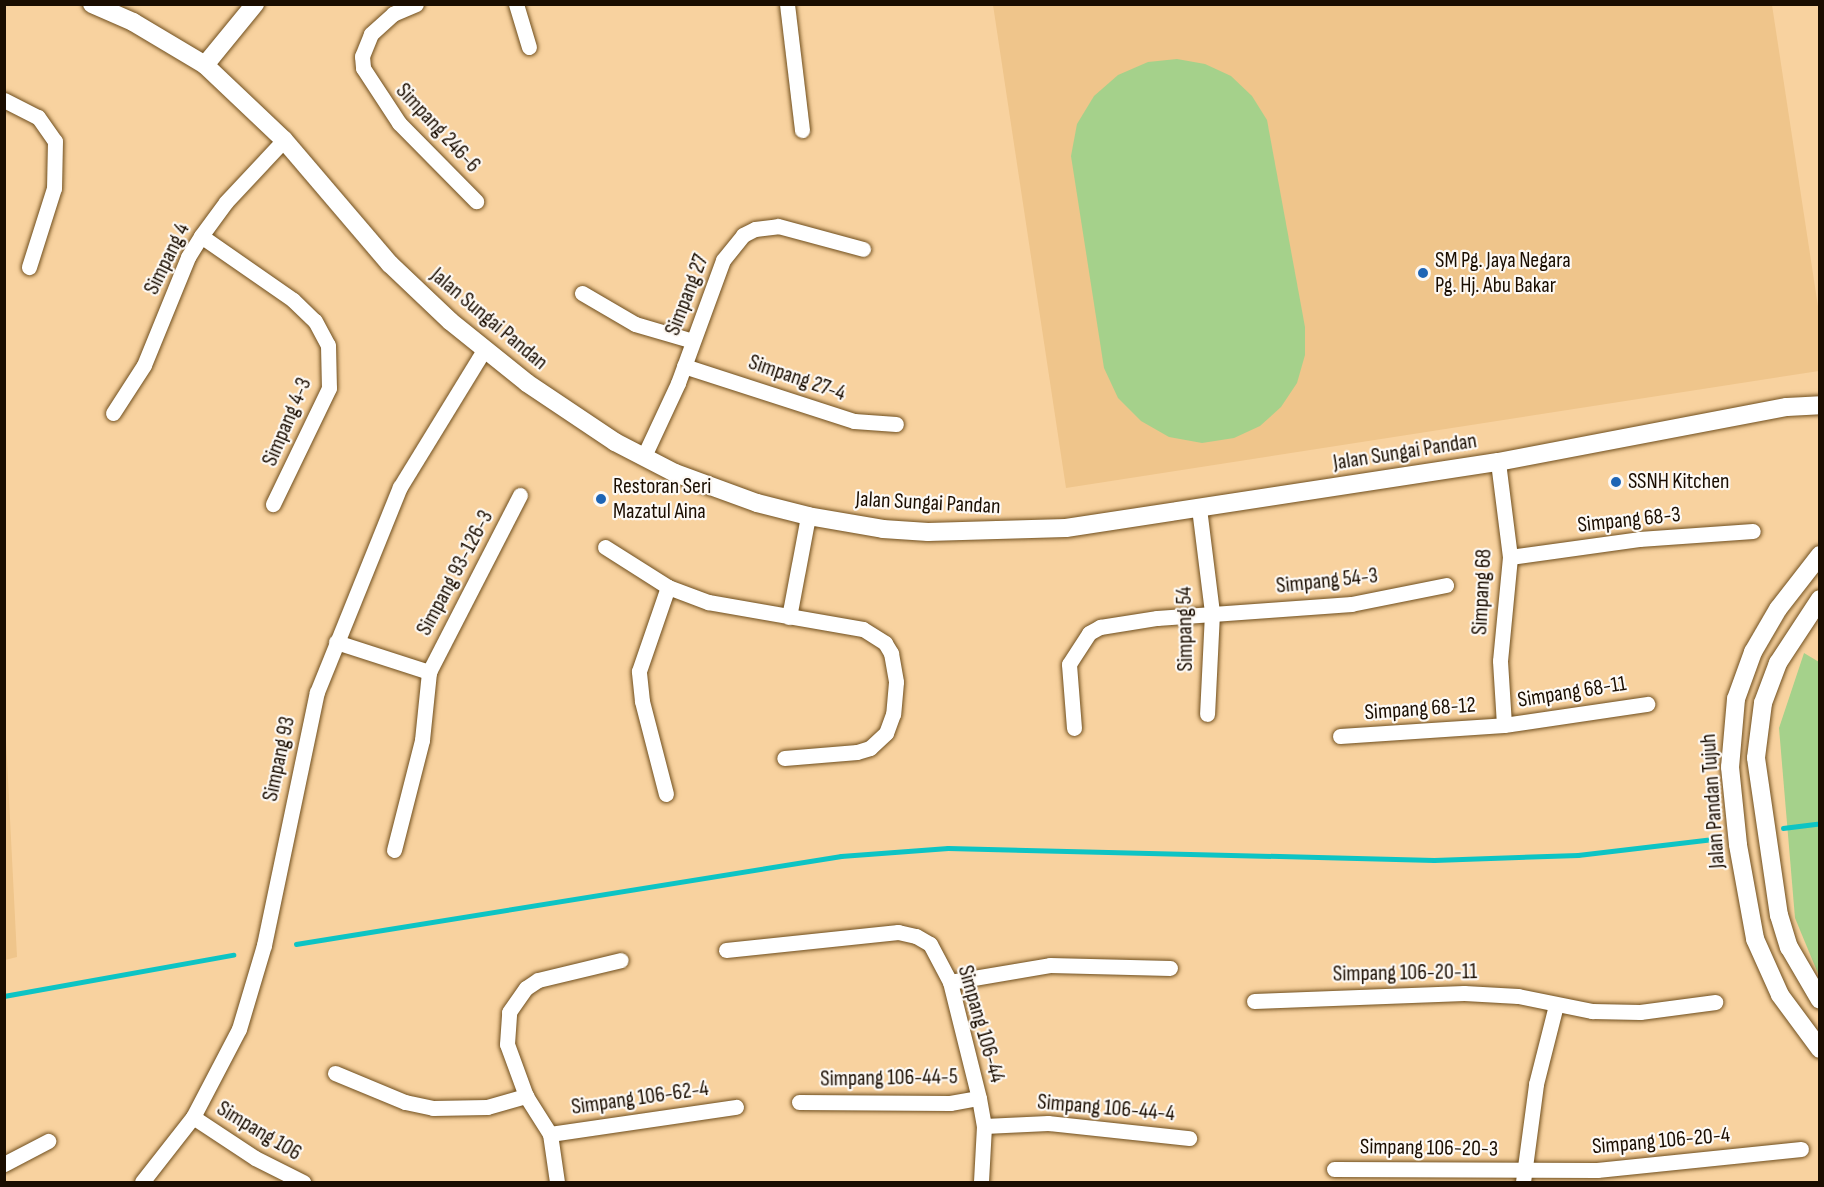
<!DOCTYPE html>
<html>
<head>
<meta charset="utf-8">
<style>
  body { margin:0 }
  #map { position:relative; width:1824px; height:1187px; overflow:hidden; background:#f8d29f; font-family:"Sofia Sans Condensed",sans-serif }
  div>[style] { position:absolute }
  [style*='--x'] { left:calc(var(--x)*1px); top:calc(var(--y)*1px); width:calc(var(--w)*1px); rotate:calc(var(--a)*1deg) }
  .built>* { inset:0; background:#efc58b }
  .green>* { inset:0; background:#a5d18b }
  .stream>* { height:4.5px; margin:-2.25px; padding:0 2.25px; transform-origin:2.25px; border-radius:2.25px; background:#0dc4c4 }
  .roads { filter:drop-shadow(0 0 2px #6f4e1d) drop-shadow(0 0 2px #6f4e1d) }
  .minor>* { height:15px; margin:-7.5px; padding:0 7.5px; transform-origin:7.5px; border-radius:7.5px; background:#fff }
  .tertiary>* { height:18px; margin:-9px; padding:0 9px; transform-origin:9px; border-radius:9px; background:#fff }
  .dots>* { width:16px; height:16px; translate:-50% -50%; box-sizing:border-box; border:3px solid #fdf9f4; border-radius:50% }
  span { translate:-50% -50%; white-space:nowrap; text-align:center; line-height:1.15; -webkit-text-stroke:4.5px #fdf9f4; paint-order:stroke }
  .street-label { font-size:22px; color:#1a0d00 }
  .poi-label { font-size:22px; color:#1a0d00 }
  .left { translate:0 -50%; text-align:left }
  .frame { position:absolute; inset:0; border:6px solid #1a0d00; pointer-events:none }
</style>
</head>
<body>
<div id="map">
  <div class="built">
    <i style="clip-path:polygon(993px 5px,1772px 5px,1819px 313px,1819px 371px,1066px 488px)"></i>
    <i style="clip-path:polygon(5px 720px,17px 957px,5px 960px,4px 960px)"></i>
  </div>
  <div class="green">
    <i style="clip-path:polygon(1177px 59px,1205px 64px,1231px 76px,1252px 96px,1267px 120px,1305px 327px,1305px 355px,1297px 383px,1281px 407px,1260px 426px,1234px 438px,1202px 443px,1169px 437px,1141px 421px,1118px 398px,1104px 368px,1071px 156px,1077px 124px,1094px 96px,1118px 75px,1148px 62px)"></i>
    <i style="clip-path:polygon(1804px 653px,1819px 662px,1819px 976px,1795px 918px,1779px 728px)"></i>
  </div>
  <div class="stream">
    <i style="--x:1783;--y:828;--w:34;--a:-7"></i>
    <i style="--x:296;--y:944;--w:552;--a:-9.17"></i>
    <i style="--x:841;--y:856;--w:107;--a:-4.3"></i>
    <i style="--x:948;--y:848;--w:486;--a:1.4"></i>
    <i style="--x:1434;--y:860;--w:144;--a:-2"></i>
    <i style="--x:1578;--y:855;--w:138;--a:-6.7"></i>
    <i style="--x:4;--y:996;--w:233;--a:-10.2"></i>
  </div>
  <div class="roads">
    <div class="minor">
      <i style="--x:416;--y:4;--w:25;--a:157"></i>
      <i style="--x:393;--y:14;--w:30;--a:138"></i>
      <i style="--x:371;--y:34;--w:24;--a:112"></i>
      <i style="--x:362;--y:56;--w:12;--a:85"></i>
      <i style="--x:363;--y:68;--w:66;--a:56.8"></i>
      <i style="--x:399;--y:123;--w:110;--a:45.4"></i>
      <i style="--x:516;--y:4;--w:45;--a:73.2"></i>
      <i style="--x:787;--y:4;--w:127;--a:83.2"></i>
      <i style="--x:4;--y:100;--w:38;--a:27"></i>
      <i style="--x:38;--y:117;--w:29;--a:55"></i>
      <i style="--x:55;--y:141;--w:47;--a:91.2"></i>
      <i style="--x:54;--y:188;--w:83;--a:107.6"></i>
      <i style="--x:201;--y:236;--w:112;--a:34.8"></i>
      <i style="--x:293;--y:300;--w:30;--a:44"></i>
      <i style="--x:315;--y:321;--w:27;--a:62"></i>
      <i style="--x:328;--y:345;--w:43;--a:88.7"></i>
      <i style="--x:329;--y:388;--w:129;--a:115.8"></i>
      <i style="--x:582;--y:293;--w:61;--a:30.3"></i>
      <i style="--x:635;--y:324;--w:60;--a:16.3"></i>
      <i style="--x:684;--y:366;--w:179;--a:17.9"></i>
      <i style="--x:854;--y:421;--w:42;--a:4.1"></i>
      <i style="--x:113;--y:413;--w:57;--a:-57.1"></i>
      <i style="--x:144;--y:365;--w:117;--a:-67.8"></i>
      <i style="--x:188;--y:257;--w:25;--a:-58"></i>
      <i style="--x:201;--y:236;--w:42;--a:-53.7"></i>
      <i style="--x:226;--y:202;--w:85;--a:-46.9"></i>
      <i style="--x:644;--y:456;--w:81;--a:-65"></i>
      <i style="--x:678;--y:383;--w:131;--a:-69.9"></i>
      <i style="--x:723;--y:260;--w:32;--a:-51"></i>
      <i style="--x:743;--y:235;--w:13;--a:-27"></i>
      <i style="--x:755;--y:229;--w:23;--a:-7"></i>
      <i style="--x:778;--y:226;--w:88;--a:15.1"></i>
      <i style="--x:1498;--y:462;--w:96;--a:82.8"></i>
      <i style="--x:1510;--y:557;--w:104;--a:95.5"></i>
      <i style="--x:1500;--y:661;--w:64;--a:86.4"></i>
      <i style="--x:1199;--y:508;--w:106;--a:82.9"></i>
      <i style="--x:1212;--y:613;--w:101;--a:92.8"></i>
      <i style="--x:605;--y:547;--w:75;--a:32.4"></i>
      <i style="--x:668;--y:587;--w:43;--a:20.6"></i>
      <i style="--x:708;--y:602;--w:157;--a:9.9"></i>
      <i style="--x:863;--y:629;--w:26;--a:32"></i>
      <i style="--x:885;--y:643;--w:12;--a:59"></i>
      <i style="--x:891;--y:653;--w:29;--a:80"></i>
      <i style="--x:896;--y:682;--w:32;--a:95"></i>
      <i style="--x:893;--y:714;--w:20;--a:110"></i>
      <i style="--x:886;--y:733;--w:22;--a:137"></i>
      <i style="--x:870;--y:748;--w:14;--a:163"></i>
      <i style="--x:857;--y:752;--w:73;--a:175.3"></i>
      <i style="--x:1510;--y:557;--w:130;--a:-7.9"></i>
      <i style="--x:1639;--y:539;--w:114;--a:-4"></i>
      <i style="--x:789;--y:617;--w:103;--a:-79.3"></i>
      <i style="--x:336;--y:642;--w:98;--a:17.9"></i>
      <i style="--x:1074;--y:728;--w:64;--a:-94.5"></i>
      <i style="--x:1069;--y:664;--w:37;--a:-57"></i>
      <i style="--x:1089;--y:633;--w:13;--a:-29"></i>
      <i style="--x:1100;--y:627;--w:58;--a:-9"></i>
      <i style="--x:1157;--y:618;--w:195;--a:-4.1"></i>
      <i style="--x:1351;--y:604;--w:97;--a:-11.3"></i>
      <i style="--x:1340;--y:736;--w:164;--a:-3.8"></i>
      <i style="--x:1504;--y:725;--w:145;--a:-8.4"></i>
      <i style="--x:666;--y:794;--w:96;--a:-104.5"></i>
      <i style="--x:642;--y:701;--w:30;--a:-96"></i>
      <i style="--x:639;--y:671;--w:89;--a:-71"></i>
      <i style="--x:394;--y:850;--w:114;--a:-75.7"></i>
      <i style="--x:422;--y:740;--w:68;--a:-84.1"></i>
      <i style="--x:429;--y:672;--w:199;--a:-62.8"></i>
      <i style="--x:726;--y:950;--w:173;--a:-6"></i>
      <i style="--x:898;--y:932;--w:18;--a:13"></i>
      <i style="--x:916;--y:936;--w:16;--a:30"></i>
      <i style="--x:930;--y:944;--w:43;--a:62.2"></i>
      <i style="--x:950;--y:982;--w:120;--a:76"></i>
      <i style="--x:979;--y:1098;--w:28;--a:80"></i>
      <i style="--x:984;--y:1126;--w:56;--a:93.1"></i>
      <i style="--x:950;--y:982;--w:101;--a:-9.6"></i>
      <i style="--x:1050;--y:965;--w:120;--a:1.4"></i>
      <i style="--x:1254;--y:1001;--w:210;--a:-2.2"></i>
      <i style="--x:1464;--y:993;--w:54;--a:3.2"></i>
      <i style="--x:1518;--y:996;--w:76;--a:11.5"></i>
      <i style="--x:1592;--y:1011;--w:48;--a:1.2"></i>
      <i style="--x:1640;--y:1012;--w:76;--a:-7.6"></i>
      <i style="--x:335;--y:1073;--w:76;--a:22.5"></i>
      <i style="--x:405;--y:1102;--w:29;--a:12"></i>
      <i style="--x:433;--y:1108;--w:54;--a:-1.1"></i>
      <i style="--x:487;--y:1107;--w:41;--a:-15.8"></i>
      <i style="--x:799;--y:1102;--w:151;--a:0.4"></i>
      <i style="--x:950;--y:1103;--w:29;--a:-10"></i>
      <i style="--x:193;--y:1117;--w:74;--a:33.5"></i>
      <i style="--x:255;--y:1158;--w:54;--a:26.6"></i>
      <i style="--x:984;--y:1126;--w:64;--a:-2.7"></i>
      <i style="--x:1048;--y:1123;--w:142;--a:6.1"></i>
      <i style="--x:550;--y:1134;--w:188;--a:-8.3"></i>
      <i style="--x:4;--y:1164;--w:50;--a:-27.6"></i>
      <i style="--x:1334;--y:1169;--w:263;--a:0.2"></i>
      <i style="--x:1597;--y:1170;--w:205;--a:-5.9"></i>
      <i style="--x:142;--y:1182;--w:83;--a:-51.9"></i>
      <i style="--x:193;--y:1117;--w:99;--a:-62.4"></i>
      <i style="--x:239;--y:1029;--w:88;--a:-73.4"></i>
      <i style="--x:264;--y:945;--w:258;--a:-78.2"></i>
      <i style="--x:317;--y:692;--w:221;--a:-68"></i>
      <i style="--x:400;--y:487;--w:161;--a:-58.5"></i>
      <i style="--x:557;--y:1182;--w:49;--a:-98.3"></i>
      <i style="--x:550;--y:1134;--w:45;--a:-122.3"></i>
      <i style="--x:526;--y:1096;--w:55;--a:-110.1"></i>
      <i style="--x:507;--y:1044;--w:32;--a:-86"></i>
      <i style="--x:509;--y:1012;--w:29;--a:-55"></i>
      <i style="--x:526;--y:988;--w:14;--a:-34"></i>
      <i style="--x:538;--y:980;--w:85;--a:-13.5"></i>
      <i style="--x:1523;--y:1182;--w:99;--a:-82.4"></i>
      <i style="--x:1536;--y:1084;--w:81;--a:-75.8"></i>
    </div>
    <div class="tertiary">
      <i style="--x:92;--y:4;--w:45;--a:23.7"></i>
      <i style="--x:133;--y:22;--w:84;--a:30.8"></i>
      <i style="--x:205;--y:65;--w:109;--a:43.5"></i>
      <i style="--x:284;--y:140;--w:163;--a:49.5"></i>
      <i style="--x:390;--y:264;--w:83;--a:43.5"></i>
      <i style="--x:450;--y:321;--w:99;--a:38.8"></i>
      <i style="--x:527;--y:383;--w:106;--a:33.8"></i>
      <i style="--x:615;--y:442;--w:68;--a:27.3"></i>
      <i style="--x:675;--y:473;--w:87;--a:20.1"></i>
      <i style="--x:757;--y:503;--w:53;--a:14.3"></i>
      <i style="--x:808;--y:516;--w:76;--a:9.8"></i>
      <i style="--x:883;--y:529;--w:45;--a:3.8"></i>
      <i style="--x:928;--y:532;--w:138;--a:-1.7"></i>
      <i style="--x:1066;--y:528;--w:437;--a:-8.7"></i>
      <i style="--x:1498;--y:462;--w:294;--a:-10.8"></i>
      <i style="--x:1787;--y:407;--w:33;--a:-3"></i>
      <i style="--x:205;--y:65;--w:79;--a:-50.7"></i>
      <i style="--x:1820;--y:555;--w:68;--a:127.9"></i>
      <i style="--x:1778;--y:609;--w:50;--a:120.2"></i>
      <i style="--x:1753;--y:652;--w:50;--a:109.9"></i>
      <i style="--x:1736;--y:699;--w:68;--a:95"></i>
      <i style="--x:1730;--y:767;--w:78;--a:84.1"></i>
      <i style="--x:1738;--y:845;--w:96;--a:79.7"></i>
      <i style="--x:1755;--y:939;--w:61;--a:65.9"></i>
      <i style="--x:1780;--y:995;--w:67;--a:53.5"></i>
      <i style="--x:1820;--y:599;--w:77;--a:123.3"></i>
      <i style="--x:1778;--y:663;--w:43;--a:110.6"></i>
      <i style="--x:1763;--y:703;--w:55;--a:97.3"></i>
      <i style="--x:1756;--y:758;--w:159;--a:81.7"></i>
      <i style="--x:1779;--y:915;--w:34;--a:73"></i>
      <i style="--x:1789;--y:947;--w:61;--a:59.7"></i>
    </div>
  </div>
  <div class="dots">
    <i style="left:1423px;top:273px;background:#1e65b5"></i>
    <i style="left:1616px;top:482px;background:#1e65b5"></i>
    <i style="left:601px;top:499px;background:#1e65b5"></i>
  </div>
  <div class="street-label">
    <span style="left:438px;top:128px;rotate:47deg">Simpang 246-6</span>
    <span style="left:167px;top:259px;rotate:-64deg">Simpang 4</span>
    <span style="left:687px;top:295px;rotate:-69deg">Simpang 27</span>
    <span style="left:489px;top:319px;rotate:40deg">Jalan Sungai Pandan</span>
    <span style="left:797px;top:378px;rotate:19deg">Simpang 27-4</span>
    <span style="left:287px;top:422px;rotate:-67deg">Simpang 4-3</span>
    <span style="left:1405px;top:452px;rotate:-9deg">Jalan Sungai Pandan</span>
    <span style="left:928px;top:503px;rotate:3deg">Jalan Sungai Pandan</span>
    <span style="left:1629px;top:520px;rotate:-6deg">Simpang 68-3</span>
    <span style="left:455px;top:573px;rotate:-62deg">Simpang 93-126-3</span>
    <span style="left:1327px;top:581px;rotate:-6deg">Simpang 54-3</span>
    <span style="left:1482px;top:592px;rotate:-87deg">Simpang 68</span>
    <span style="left:1185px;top:629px;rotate:-91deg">Simpang 54</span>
    <span style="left:1572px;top:692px;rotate:-9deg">Simpang 68-11</span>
    <span style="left:1420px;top:709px;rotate:-4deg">Simpang 68-12</span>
    <span style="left:279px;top:759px;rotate:-78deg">Simpang 93</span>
    <span style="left:1713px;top:801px;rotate:-94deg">Jalan Pandan Tujuh</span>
    <span style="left:1405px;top:973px;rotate:-1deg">Simpang 106-20-11</span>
    <span style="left:981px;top:1024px;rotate:74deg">Simpang 106-44</span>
    <span style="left:889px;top:1078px;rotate:-1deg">Simpang 106-44-5</span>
    <span style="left:640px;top:1098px;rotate:-8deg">Simpang 106-62-4</span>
    <span style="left:1106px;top:1108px;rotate:5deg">Simpang 106-44-4</span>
    <span style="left:259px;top:1131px;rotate:31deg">Simpang 106</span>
    <span style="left:1661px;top:1141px;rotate:-5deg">Simpang 106-20-4</span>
    <span style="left:1429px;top:1148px;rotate:1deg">Simpang 106-20-3</span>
  </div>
  <div class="poi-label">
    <span class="left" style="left:1435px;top:273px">SM Pg. Jaya Negara<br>Pg. Hj. Abu Bakar</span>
    <span class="left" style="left:1628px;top:482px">SSNH Kitchen</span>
    <span class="left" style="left:613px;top:499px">Restoran Seri<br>Mazatul Aina</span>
  </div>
  <div class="frame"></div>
</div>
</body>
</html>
